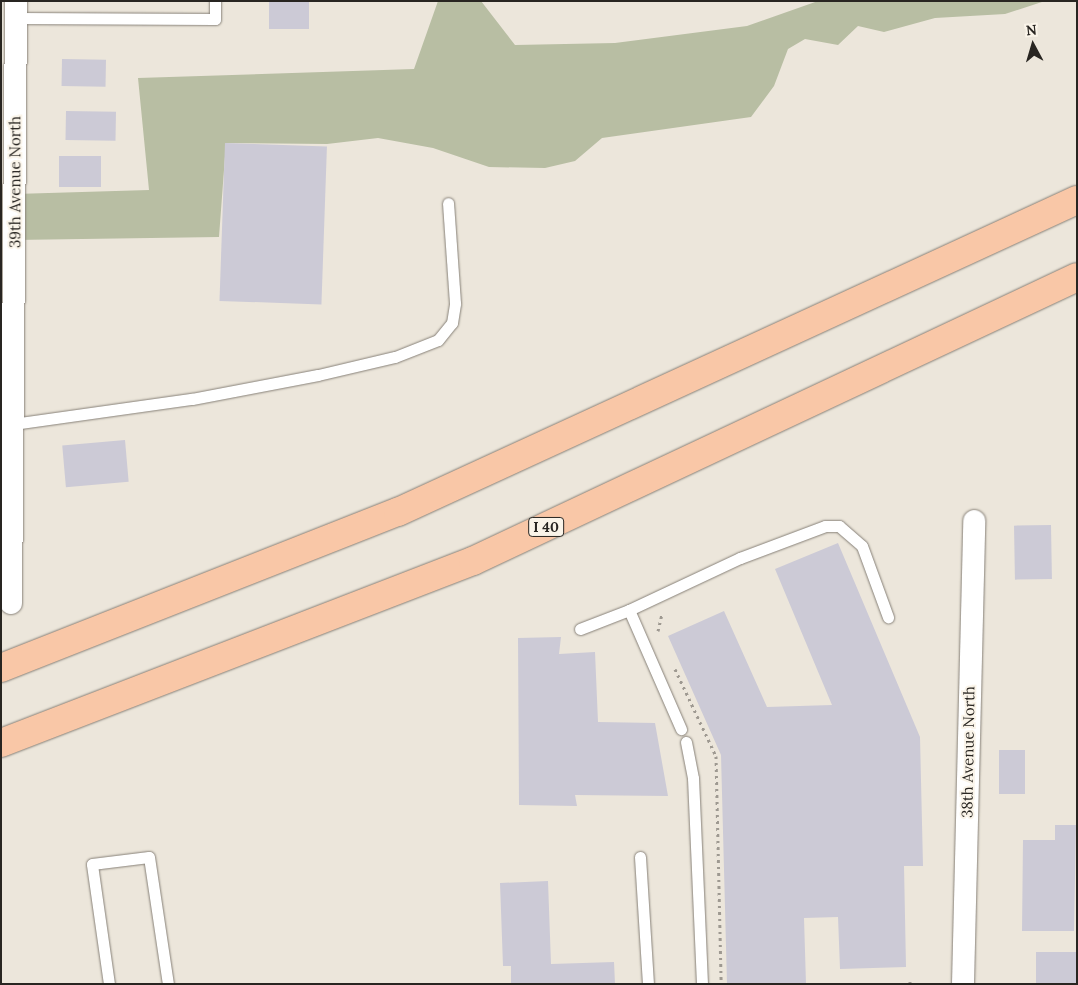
<!DOCTYPE html>
<html>
<head>
<meta charset="utf-8">
<style>
  body { margin:0 }
  #map { position:relative; width:1078px; height:985px; overflow:hidden; background:#ece6db; font-family:Lora,serif }
  div>[style] { position:absolute }
  [style*='--x'] { left:calc(var(--x)*1px); top:calc(var(--y)*1px); width:calc(var(--w)*1px); rotate:calc(var(--a)*1deg) }
  .green>* { inset:0; background:#b8bea3 }
  .building>* { inset:0; background:#cccad6; transform-origin:0 0 }
  .path>* { height:3px; margin-top:-1.5px; transform-origin:0; background:repeating-linear-gradient(90deg,#9e9991 0 2.5px,transparent 0 6.5px) }
  .roads { filter:drop-shadow(0 0 1px #878178) drop-shadow(0 0 1px #878178) }
  .service>* { height:11px; margin:-5.5px; padding:0 5.5px; transform-origin:5.5px; border-radius:5.5px; background:#fff }
  .minor>* { height:22px; margin:-11px; padding:0 11px; transform-origin:11px; border-radius:11px; background:#fff }
  .motorway>* { height:28px; margin:-14px; padding:0 14px; transform-origin:14px; border-radius:14px; background:#f9c7a7 }
  span { translate:-50% -50%; white-space:nowrap; text-align:center; line-height:1.15; -webkit-text-stroke:4px #faf4e9; paint-order:stroke }
  .shield-label span { padding:1px 4px; background:#faf4e9; border:1px solid; border-radius:4px; -webkit-text-stroke-width:0 }
  .shield-label { font-size:14px; color:#282521; font-weight:700 }
  .street-label { font-size:15px; color:#282521 }
  .frame { position:absolute; inset:0; border:2px solid #282521; pointer-events:none }
  .north { position:absolute; left:1008px; top:20px; width:50px; height:50px; -webkit-text-stroke:4px #faf4e9; paint-order:stroke; rotate:354deg; font-size:14px; font-weight:700; line-height:20px; text-align:center; color:#282521 }
  .north::after { content:''; display:block; margin:auto; width:18px; height:22px; background:#282521; clip-path:polygon(50% 0,100% 100%,50% 72%,0 100%) }
</style>
</head>
<body>
<div id="map">
  <div class="green">
    <i style="clip-path:polygon(438px 1px,481px 1px,515px 45px,615px 43px,747px 26px,818px 1px,1045px 1px,1005px 14px,935px 18px,884px 32px,858px 26px,838px 45px,805px 39px,788px 49px,774px 86px,751px 117px,602px 138px,575px 161px,545px 168px,489px 167px,433px 148px,378px 138px,327px 144px,226px 143px,219px 237px,14px 240px,15px 194px,149px 190px,138px 78px,414px 69px)"></i>
  </div>
  <div class="building">
    <i style="left:269px;top:1px;width:40px;height:28px"></i>
    <i style="left:62px;top:59px;width:44px;height:27px;rotate:1deg"></i>
    <i style="left:66px;top:111px;width:50px;height:29px;rotate:1deg"></i>
    <i style="left:225px;top:143px;width:102px;height:158px;rotate:2deg"></i>
    <i style="left:59px;top:156px;width:42px;height:31px"></i>
    <i style="left:125px;top:440px;width:42px;height:63px;rotate:85deg"></i>
    <i style="left:1051px;top:525px;width:54px;height:37px;rotate:89deg"></i>
    <i style="clip-path:polygon(838px 543px,920px 737px,923px 866px,904px 866px,906px 967px,840px 969px,838px 917px,804px 918px,806px 984px,727px 984px,721px 755px,668px 636px,724px 611px,767px 707px,832px 705px,775px 569px)"></i>
    <i style="clip-path:polygon(561px 637px,559px 654px,595px 652px,598px 722px,655px 723px,668px 796px,575px 795px,577px 806px,519px 805px,518px 638px)"></i>
    <i style="left:999px;top:750px;width:26px;height:44px"></i>
    <i style="clip-path:polygon(1055px 825px,1076px 825px,1074px 931px,1022px 931px,1023px 840px,1055px 840px)"></i>
    <i style="clip-path:polygon(548px 881px,551px 964px,614px 962px,615px 984px,511px 984px,511px 966px,503px 966px,500px 883px)"></i>
    <i style="left:1077px;top:952px;width:32px;height:41px;rotate:90deg"></i>
  </div>
  <div class="path">
    <i style="--x:658;--y:631;--w:18;--a:-77"></i>
    <i style="--x:675;--y:669;--w:96;--a:64.8"></i>
    <i style="--x:716;--y:756;--w:228;--a:88.7"></i>
    <i style="--x:910;--y:981;--w:3;--a:90"></i>
  </div>
  <div class="roads">
    <div class="service">
      <i style="--x:16;--y:18;--w:199;--a:0.3"></i>
      <i style="--x:215;--y:19;--w:18;--a:-90"></i>
      <i style="--x:13;--y:424;--w:181;--a:-8"></i>
      <i style="--x:192;--y:399;--w:128;--a:-10.8"></i>
      <i style="--x:318;--y:375;--w:79;--a:-13.2"></i>
      <i style="--x:395;--y:357;--w:46;--a:-21.6"></i>
      <i style="--x:438;--y:340;--w:22;--a:-51"></i>
      <i style="--x:452;--y:323;--w:20;--a:-81"></i>
      <i style="--x:455;--y:303;--w:100;--a:-94"></i>
      <i style="--x:629;--y:610;--w:123;--a:-25.1"></i>
      <i style="--x:740;--y:558;--w:91;--a:-20.6"></i>
      <i style="--x:825;--y:526;--w:14;--a:0"></i>
      <i style="--x:839;--y:526;--w:30;--a:41"></i>
      <i style="--x:862;--y:546;--w:76;--a:69.9"></i>
      <i style="--x:580;--y:629;--w:53;--a:-21.2"></i>
      <i style="--x:629;--y:610;--w:130;--a:66.4"></i>
      <i style="--x:686;--y:742;--w:37;--a:79"></i>
      <i style="--x:693;--y:778;--w:206;--a:87.5"></i>
      <i style="--x:640;--y:857;--w:127;--a:86.4"></i>
      <i style="--x:109;--y:984;--w:121;--a:-98.1"></i>
      <i style="--x:92;--y:864;--w:57;--a:-7"></i>
      <i style="--x:149;--y:857;--w:128;--a:81.5"></i>
    </div>
    <div class="minor">
      <i style="--x:11;--y:603;--w:602;--a:-89.52"></i>
      <i style="--x:963;--y:984;--w:463;--a:-88.6"></i>
    </div>
    <div class="motorway">
      <i style="--x:1;--y:668;--w:427;--a:-21.5"></i>
      <i style="--x:398;--y:512;--w:747;--a:-24.68"></i>
      <i style="--x:1;--y:743;--w:506;--a:-21.09"></i>
      <i style="--x:473;--y:561;--w:667;--a:-25.18"></i>
    </div>
  </div>
  <div class="shield-label">
    <span style="left:546px;top:527px">I 40</span>
  </div>
  <div class="street-label">
    <span style="left:15px;top:182px;rotate:-90deg">39th Avenue North</span>
    <span style="left:968px;top:752px;rotate:-89deg">38th Avenue North</span>
  </div>
  <div class="frame"></div>
  <div class="north">N</div>
</div>
</body>
</html>
